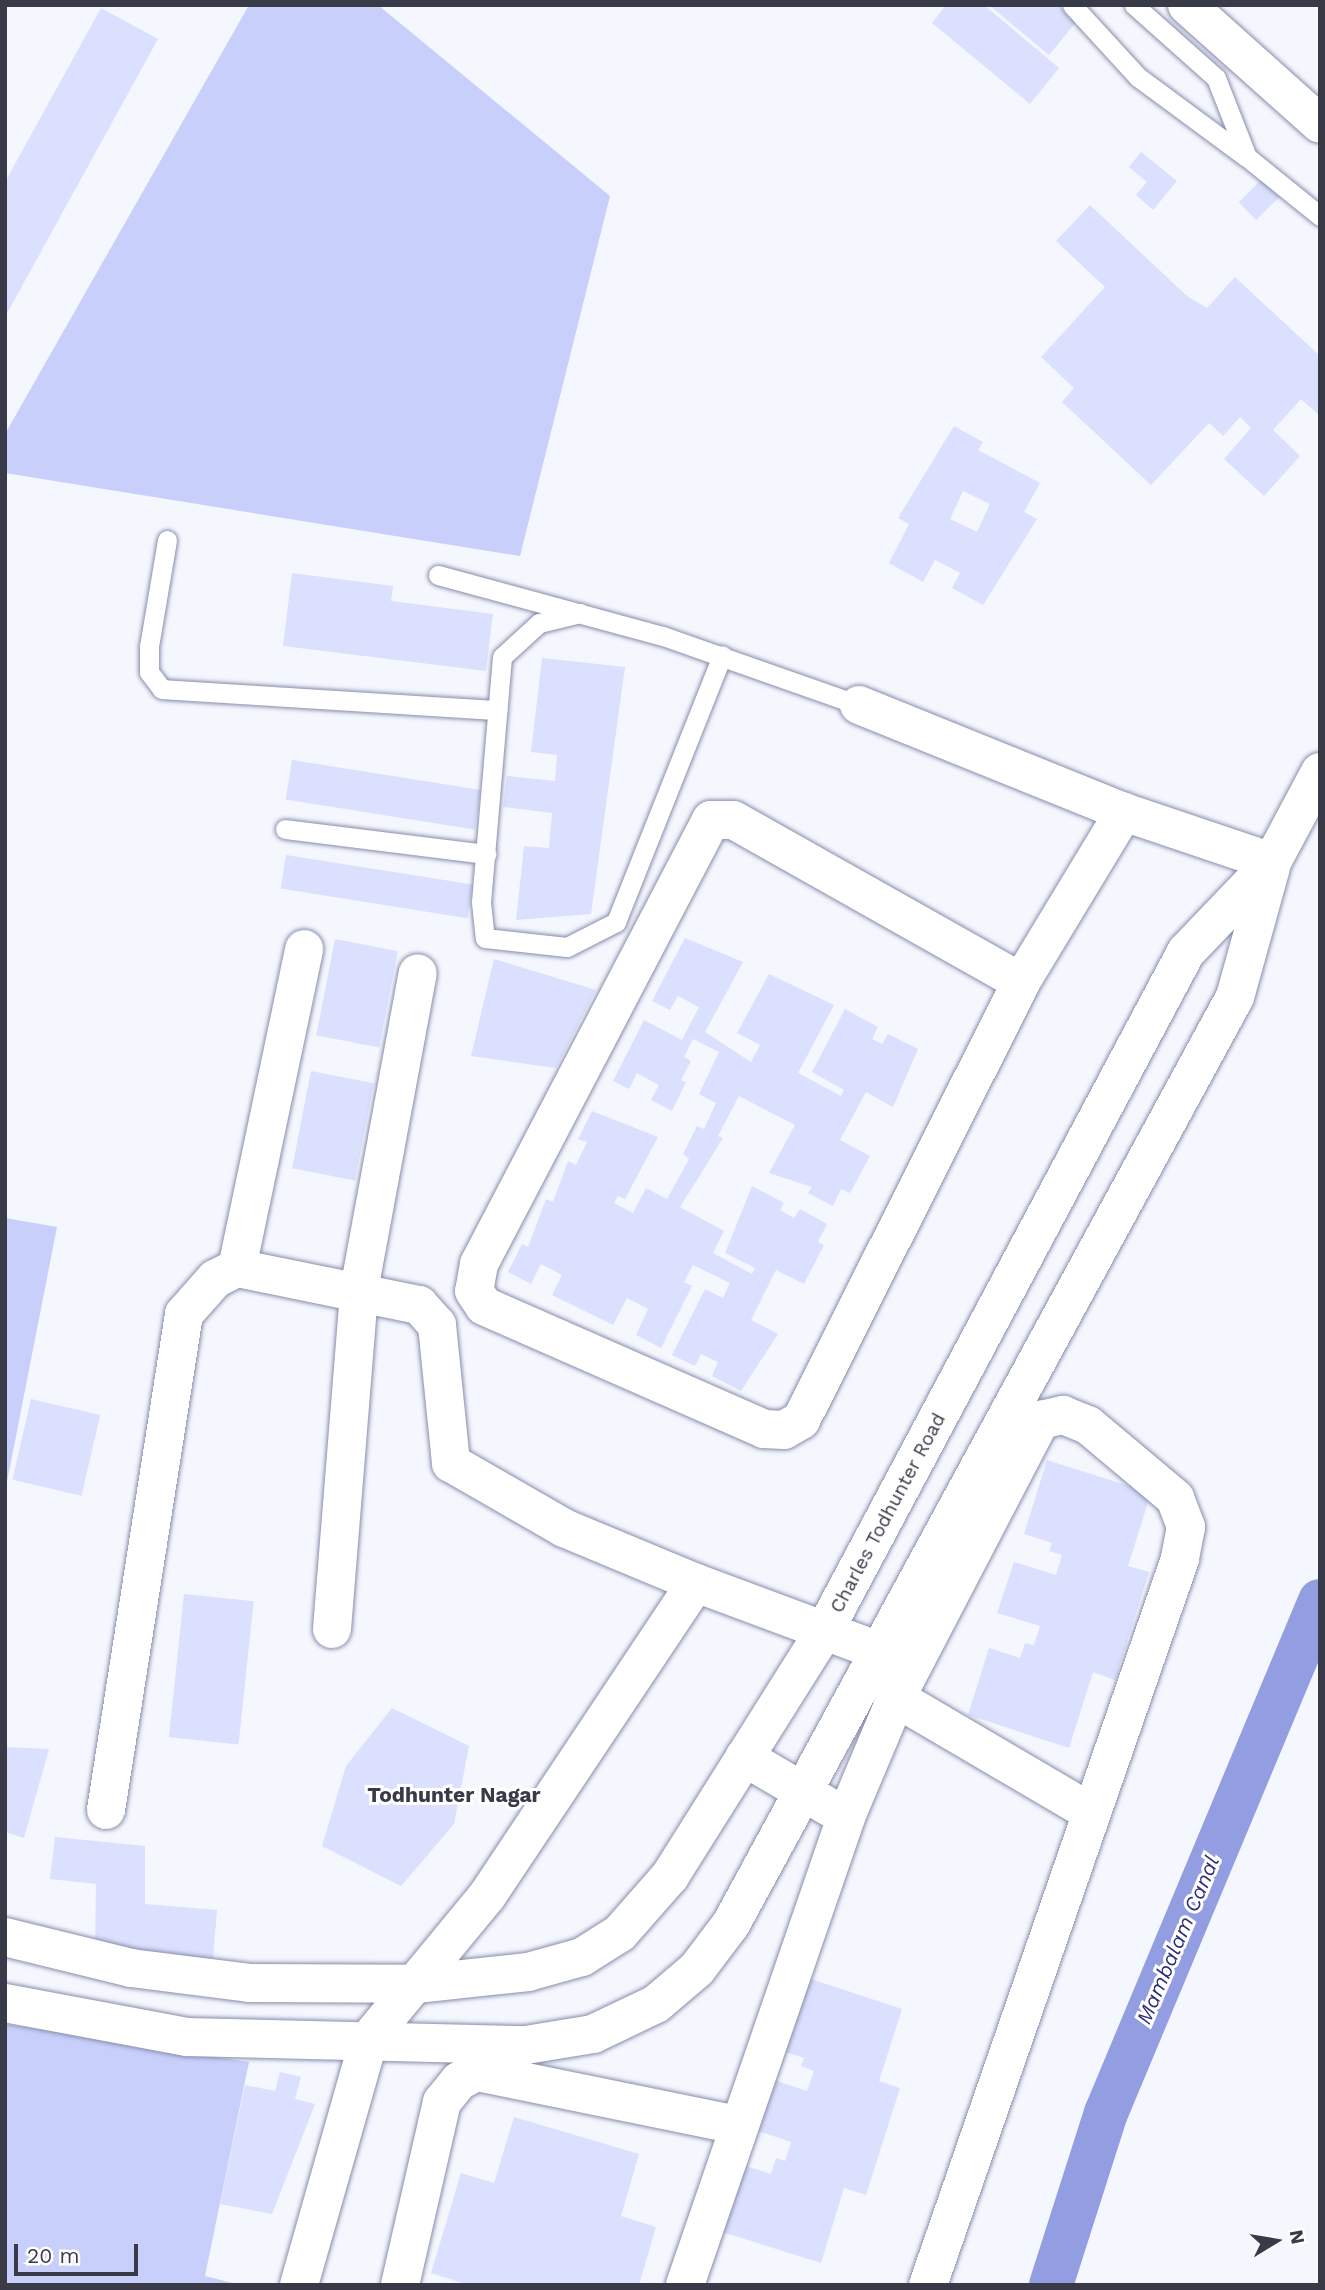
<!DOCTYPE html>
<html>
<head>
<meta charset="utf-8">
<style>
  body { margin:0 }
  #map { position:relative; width:1325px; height:2290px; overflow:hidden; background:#f5f7fe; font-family:"Work Sans",sans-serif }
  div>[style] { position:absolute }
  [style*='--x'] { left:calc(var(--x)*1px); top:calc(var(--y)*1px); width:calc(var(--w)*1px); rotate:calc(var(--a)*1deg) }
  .green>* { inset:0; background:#c7cffa }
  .canal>* { height:44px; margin:-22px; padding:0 22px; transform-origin:22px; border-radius:22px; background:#939de2 }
  .building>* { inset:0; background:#dae0fd; transform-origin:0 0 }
  .roads { filter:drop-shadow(0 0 2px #878dac) drop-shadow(0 0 2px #878dac) }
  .service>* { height:19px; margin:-9.5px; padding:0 9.5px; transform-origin:9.5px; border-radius:9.5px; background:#fff }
  .minor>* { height:38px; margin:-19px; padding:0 19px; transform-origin:19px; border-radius:19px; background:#fff }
  .primary>* { height:38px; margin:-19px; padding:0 19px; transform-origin:19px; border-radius:19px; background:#fff }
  span { translate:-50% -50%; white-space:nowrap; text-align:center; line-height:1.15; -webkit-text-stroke:6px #fff; paint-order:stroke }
  .street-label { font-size:19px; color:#383a47 }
  .neighbourhood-label { font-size:21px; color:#383a47; font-weight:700 }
  .water-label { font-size:21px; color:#2d2d7d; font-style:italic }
  .frame { position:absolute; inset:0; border:7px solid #383a47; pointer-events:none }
  .north { position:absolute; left:1241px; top:2206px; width:70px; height:70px; -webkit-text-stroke:5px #fff; paint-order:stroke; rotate:79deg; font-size:19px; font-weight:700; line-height:28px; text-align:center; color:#383a47 }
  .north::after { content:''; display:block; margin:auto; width:24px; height:32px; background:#383a47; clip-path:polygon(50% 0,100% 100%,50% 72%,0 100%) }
  .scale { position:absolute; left:14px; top:2244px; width:124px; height:32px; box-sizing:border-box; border:4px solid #383a47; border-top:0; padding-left:9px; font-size:21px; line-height:24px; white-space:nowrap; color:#383a47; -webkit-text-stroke:5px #fff; paint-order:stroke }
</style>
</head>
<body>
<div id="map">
  <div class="green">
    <i style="clip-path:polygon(249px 5px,378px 5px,610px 196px,520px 556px,5px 473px,5px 434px)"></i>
    <i style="clip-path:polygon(5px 1218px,57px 1227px,5px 1492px)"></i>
    <i style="clip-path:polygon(5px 2024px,249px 2062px,205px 2276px,240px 2285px,5px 2285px)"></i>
  </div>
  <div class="canal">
    <i style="--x:1051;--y:2285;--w:181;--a:-72.3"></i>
    <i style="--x:1106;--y:2113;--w:555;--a:-67.32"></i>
  </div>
  <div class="building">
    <i style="clip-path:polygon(946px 5px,984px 5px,1059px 68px,1030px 104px,932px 23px)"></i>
    <i style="clip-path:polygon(989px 5px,1058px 5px,1077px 21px,1049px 55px)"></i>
    <i style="clip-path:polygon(101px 8px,158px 39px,5px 317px,5px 182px)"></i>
    <i style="clip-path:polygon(1141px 152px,1177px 181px,1153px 210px,1136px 195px,1147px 182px,1129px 167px)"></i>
    <i style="left:1262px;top:179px;width:25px;height:33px;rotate:45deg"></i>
    <i style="clip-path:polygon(1090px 205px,1187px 296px,1207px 308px,1235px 277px,1320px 356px,1320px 416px,1301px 399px,1273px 430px,1300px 456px,1264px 496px,1224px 459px,1251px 428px,1240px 417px,1223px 436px,1209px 423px,1151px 485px,1062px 402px,1074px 388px,1041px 357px,1105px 287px,1056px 241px)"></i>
    <i style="clip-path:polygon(evenodd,954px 426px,983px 442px,978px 450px,1040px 483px,1024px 512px,1037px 519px,983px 605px,952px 588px,960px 573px,935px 560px,923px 582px,889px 563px,909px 524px,898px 518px,954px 426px,963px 491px,990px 504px,977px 532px,950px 519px,963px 491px)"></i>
    <i style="clip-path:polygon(292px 573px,393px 586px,391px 601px,493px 614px,486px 671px,283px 646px)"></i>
    <i style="clip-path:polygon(542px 658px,625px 667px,591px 914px,516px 920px,524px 846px,549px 848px,552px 813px,503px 807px,507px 776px,555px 781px,557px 755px,531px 752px)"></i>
    <i style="left:292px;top:760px;width:191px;height:40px;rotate:9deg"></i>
    <i style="left:286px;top:855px;width:189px;height:34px;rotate:9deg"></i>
    <i style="clip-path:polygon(685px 938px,743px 962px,705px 1032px,751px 1062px,760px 1045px,737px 1033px,769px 974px,834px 1005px,798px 1073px,841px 1096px,844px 1090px,812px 1072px,845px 1009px,878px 1027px,872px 1039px,882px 1044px,888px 1034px,918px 1049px,893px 1107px,866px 1092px,840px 1140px,870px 1156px,850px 1193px,841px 1189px,833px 1206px,808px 1193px,812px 1187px,769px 1173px,795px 1125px,739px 1096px,718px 1136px,723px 1138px,680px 1207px,724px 1231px,713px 1253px,752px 1274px,755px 1268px,725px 1253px,752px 1186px,784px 1203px,780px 1210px,794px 1218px,800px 1209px,827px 1224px,818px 1242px,824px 1245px,804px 1284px,776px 1270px,751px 1320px,778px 1334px,741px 1391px,712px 1376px,718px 1362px,701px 1354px,695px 1366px,672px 1355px,705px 1289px,723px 1298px,730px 1283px,693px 1265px,684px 1282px,692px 1286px,661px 1348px,636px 1335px,648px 1309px,627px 1298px,613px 1325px,552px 1295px,562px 1275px,541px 1264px,531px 1284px,508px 1272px,522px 1244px,528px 1247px,546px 1199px,553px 1202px,568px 1161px,576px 1165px,587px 1142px,578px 1139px,592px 1111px,658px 1137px,625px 1199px,618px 1196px,614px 1203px,633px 1213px,646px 1188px,667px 1199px,689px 1159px,683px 1154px,697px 1126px,704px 1129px,716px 1103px,699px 1094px,719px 1052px,693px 1039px,684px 1057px,691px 1061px,681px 1080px,686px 1082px,672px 1111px,651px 1100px,659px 1085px,637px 1073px,629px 1089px,613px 1081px,644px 1020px,682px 1040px,699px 1007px,678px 996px,670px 1010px,652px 1001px)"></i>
    <i style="left:335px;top:939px;width:64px;height:98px;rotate:11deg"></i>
    <i style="clip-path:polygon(494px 959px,596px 990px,556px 1068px,471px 1056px)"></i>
    <i style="left:311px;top:1071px;width:64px;height:99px;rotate:11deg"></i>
    <i style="left:31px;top:1399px;width:71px;height:83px;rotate:13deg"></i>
    <i style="clip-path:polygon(1047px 1460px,1151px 1493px,1128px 1566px,1149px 1572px,1115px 1680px,1093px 1672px,1069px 1748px,968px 1715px,989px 1648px,1020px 1658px,1025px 1643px,1034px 1645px,1040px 1626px,997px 1613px,1014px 1562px,1056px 1575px,1062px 1555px,1049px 1551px,1052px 1543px,1024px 1534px)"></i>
    <i style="left:184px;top:1594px;width:70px;height:144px;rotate:6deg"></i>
    <i style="clip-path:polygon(392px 1708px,469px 1746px,454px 1824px,401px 1886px,322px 1846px,346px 1766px)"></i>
    <i style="clip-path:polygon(5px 1747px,49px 1749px,24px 1838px,5px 1832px)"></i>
    <i style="clip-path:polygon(55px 1837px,145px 1846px,145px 1904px,217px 1910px,213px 1961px,95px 1947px,96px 1884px,50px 1879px)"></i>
    <i style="clip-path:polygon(799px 1975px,902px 2009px,879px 2081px,900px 2088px,866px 2195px,844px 2188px,821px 2263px,719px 2231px,740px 2164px,771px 2174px,776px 2158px,785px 2161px,791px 2142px,749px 2128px,765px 2077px,807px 2091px,814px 2071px,801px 2066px,804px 2058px,776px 2049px)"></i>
    <i style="clip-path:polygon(280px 2072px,301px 2077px,295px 2099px,315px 2104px,272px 2214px,220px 2204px,245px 2085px,275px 2091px)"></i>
    <i style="clip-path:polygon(514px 2117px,639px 2154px,621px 2216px,656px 2227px,639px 2285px,469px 2285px,431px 2273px,461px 2173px,494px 2183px)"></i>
  </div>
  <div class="roads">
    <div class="service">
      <i style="--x:1072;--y:5;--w:98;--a:47.5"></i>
      <i style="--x:1138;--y:77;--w:134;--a:36.5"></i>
      <i style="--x:1134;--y:5;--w:110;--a:41.7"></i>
      <i style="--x:1216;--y:78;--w:85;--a:68.6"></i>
      <i style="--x:1247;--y:157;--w:94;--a:38.9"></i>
      <i style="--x:167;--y:540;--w:108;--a:99.6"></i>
      <i style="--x:149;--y:646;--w:26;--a:90"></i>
      <i style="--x:149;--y:672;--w:21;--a:53"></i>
      <i style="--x:162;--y:689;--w:336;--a:3.6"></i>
      <i style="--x:438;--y:575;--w:233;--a:15.2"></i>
      <i style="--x:663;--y:636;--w:208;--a:19.4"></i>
      <i style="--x:580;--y:613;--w:42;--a:166.3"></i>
      <i style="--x:539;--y:623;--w:50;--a:137.4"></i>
      <i style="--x:502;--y:657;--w:246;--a:94.9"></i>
      <i style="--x:481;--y:902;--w:36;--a:84"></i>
      <i style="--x:485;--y:938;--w:82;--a:6.3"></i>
      <i style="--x:567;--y:947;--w:55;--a:-27"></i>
      <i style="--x:616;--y:922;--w:287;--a:-68.3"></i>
      <i style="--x:285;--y:829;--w:203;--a:7.1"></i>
    </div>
    <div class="minor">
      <i style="--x:859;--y:705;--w:286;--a:22"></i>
      <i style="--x:1124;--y:812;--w:156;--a:18.7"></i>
      <i style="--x:1021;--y:982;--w:330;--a:-150.6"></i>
      <i style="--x:733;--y:820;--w:22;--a:180"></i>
      <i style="--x:711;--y:820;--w:501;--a:117.59"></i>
      <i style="--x:479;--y:1264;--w:27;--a:100"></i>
      <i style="--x:474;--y:1291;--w:18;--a:56"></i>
      <i style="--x:484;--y:1306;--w:306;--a:23.7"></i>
      <i style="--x:764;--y:1429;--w:20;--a:3"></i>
      <i style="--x:784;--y:1430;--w:20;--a:-30"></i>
      <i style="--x:801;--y:1420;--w:490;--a:-63.3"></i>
      <i style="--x:1021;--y:982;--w:199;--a:-58.8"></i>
      <i style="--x:237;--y:1268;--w:326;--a:-78.1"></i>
      <i style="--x:332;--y:1629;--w:340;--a:-85.4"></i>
      <i style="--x:359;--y:1290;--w:322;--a:-79.5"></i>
      <i style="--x:896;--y:1698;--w:227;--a:30.4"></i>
      <i style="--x:106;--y:1810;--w:502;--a:-81.06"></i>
      <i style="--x:184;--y:1314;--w:47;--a:-48.5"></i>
      <i style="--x:215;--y:1279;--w:25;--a:-27"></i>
      <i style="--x:237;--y:1268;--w:186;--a:11.5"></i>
      <i style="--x:419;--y:1305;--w:27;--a:48"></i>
      <i style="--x:437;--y:1325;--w:139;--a:84.2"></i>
      <i style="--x:451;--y:1463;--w:130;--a:29.9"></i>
      <i style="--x:564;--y:1528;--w:143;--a:22.6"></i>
      <i style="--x:846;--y:1817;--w:129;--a:-67.2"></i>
      <i style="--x:896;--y:1698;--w:314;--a:-62.5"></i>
      <i style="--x:1041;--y:1420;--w:23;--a:-13"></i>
      <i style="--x:1063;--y:1415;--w:27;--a:22"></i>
      <i style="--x:1088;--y:1425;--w:114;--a:40"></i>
      <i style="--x:1175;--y:1498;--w:31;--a:69"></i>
      <i style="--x:1186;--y:1527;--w:33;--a:101"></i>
      <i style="--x:1180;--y:1559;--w:768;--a:109.14"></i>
      <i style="--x:5;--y:1937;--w:130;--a:13.8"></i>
      <i style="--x:131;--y:1968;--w:119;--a:7.2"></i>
      <i style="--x:249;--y:1983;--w:167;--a:0.3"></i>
      <i style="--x:416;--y:1984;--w:113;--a:-6.1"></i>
      <i style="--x:528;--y:1972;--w:56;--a:-15.5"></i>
      <i style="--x:582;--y:1957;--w:45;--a:-32.3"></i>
      <i style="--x:620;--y:1933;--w:76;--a:-48.7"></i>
      <i style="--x:670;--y:1876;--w:293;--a:-57.8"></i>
      <i style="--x:826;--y:1628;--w:766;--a:-61.96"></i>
      <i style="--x:1186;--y:952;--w:124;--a:-46.3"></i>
      <i style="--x:1272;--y:862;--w:102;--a:-61.9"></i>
      <i style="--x:5;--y:2003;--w:185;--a:10.6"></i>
      <i style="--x:187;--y:2037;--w:339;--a:1.4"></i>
      <i style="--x:526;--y:2045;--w:68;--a:-9.3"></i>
      <i style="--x:593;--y:2034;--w:70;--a:-25.5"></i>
      <i style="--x:656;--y:2004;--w:54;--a:-40.5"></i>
      <i style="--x:697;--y:1969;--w:56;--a:-52.9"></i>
      <i style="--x:731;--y:1924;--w:1055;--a:-61.47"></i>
      <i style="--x:1235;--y:997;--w:135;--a:-74.5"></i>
      <i style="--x:299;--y:2285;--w:256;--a:-74.1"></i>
      <i style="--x:369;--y:2039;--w:185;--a:-50.5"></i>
      <i style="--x:487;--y:1896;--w:376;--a:-56.3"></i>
      <i style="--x:696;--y:1583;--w:195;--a:20.4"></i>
      <i style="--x:400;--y:2285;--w:188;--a:-77.1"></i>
      <i style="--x:442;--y:2102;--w:27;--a:-51"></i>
      <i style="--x:459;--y:2081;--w:20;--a:-27"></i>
      <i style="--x:477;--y:2072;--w:266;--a:11.5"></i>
      <i style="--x:685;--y:2285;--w:495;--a:-71"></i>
      <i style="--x:846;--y:1817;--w:118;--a:-149.5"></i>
    </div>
    <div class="primary">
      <i style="--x:1187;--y:5;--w:178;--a:41.8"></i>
    </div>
  </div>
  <div class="street-label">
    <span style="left:888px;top:1513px;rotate:-62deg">Charles Todhunter Road</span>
  </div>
  <div class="neighbourhood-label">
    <span style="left:454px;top:1795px">Todhunter Nagar</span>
  </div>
  <div class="water-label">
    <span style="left:1178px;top:1940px;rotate:-67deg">Mambalam Canal</span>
  </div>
  <div class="frame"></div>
  <div class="north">N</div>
  <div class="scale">20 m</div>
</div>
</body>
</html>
